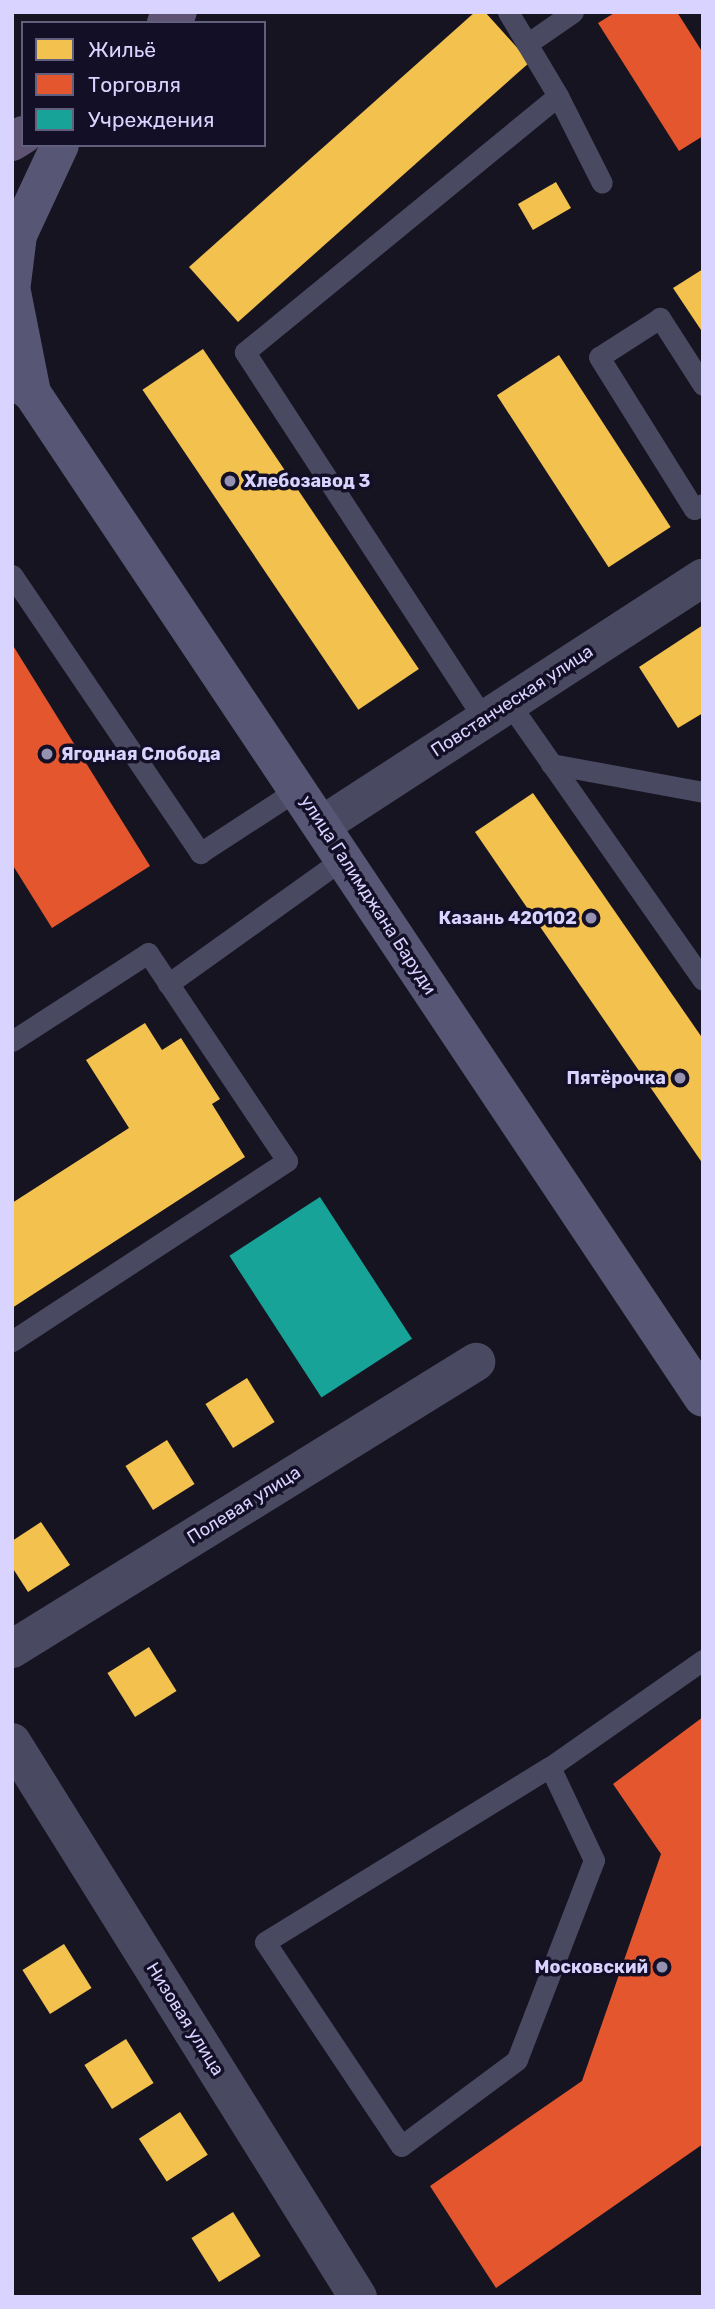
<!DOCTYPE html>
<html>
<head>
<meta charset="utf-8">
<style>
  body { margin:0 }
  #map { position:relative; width:715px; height:2309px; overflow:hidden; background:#161421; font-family:Rubik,sans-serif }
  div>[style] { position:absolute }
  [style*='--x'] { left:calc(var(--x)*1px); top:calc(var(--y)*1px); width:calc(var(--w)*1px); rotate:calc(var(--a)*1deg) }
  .homes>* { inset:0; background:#f2c14e; transform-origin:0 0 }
  .shops>* { inset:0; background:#e4572e }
  .public>* { inset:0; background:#17a398; transform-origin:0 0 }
  .lane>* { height:21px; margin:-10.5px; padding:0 10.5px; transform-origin:10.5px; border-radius:10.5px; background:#4a4962 }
  .street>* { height:38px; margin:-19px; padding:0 19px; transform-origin:19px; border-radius:19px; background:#4a4962 }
  .secondary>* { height:38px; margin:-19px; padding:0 19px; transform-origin:19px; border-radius:19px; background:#575674 }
  .primary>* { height:38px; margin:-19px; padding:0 19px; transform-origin:19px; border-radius:19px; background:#5e5373 }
  .dots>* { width:19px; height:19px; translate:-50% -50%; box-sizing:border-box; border:4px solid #130f26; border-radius:50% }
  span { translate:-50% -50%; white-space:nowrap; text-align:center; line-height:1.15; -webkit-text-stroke:7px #130f26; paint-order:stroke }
  .poi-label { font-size:18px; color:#d9d4ff; font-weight:700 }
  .left { translate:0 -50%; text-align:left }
  .right { translate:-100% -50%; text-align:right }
  .street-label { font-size:18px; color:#d9d4ff }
  .frame { position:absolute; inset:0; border:14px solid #d9d4ff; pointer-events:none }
  .legend { position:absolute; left:21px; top:21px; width:245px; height:126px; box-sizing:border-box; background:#130f26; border:2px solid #625e7d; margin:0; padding:9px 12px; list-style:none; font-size:21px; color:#d9d4ff }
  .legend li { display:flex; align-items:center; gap:14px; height:35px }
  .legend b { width:35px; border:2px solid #625e7d }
</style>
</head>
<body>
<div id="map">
  <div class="homes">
    <i style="clip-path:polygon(475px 12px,485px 12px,530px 62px,238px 322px,189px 267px)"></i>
    <i style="left:556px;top:182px;width:30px;height:44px;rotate:60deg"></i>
    <i style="clip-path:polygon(703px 269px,703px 333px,673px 288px)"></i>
    <i style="left:203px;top:349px;width:386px;height:73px;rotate:56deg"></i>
    <i style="left:559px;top:355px;width:205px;height:74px;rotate:57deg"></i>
    <i style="clip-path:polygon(703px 625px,703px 713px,678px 728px,639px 667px)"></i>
    <i style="clip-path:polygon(533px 793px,703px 1039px,703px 1164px,475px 832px)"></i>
    <i style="clip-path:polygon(145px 1023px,162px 1050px,181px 1038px,220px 1099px,212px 1104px,245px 1157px,12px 1308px,12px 1203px,129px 1128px,86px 1060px)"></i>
    <i style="left:247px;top:1378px;width:52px;height:49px;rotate:58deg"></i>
    <i style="left:167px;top:1440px;width:52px;height:49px;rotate:58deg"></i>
    <i style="clip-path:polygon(41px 1522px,70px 1565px,28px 1592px,12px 1567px,12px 1541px)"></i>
    <i style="left:149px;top:1647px;width:52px;height:49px;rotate:58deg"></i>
    <i style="left:64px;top:1944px;width:52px;height:49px;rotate:58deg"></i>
    <i style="left:126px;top:2039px;width:52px;height:49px;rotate:58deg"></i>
    <i style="left:180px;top:2112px;width:51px;height:49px;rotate:57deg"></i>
    <i style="left:233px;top:2212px;width:52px;height:49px;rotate:58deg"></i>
  </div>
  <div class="shops">
    <i style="clip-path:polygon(616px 12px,677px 12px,703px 53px,703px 136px,679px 151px,598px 23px)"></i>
    <i style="clip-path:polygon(12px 644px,150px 866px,52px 928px,12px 864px)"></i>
    <i style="clip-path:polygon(703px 1717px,703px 2144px,496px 2288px,430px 2186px,582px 2081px,661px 1854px,613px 1784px)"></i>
  </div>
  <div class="public">
    <i style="left:320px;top:1197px;width:169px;height:108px;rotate:57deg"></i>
  </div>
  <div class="lane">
    <i style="--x:508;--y:12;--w:98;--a:59.2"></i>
    <i style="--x:527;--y:44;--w:56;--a:-34.8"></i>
    <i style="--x:703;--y:385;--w:80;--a:-122.7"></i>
    <i style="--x:660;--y:318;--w:72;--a:147.4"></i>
    <i style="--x:599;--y:357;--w:179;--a:58"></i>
    <i style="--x:694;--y:509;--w:10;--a:-29"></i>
    <i style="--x:12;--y:575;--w:336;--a:55.9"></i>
    <i style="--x:200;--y:853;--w:117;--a:-33.1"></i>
    <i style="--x:509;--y:703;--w:338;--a:55"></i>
    <i style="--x:484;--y:719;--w:438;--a:-123.1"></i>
    <i style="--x:245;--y:352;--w:404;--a:-39.3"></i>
    <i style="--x:558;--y:96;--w:97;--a:63.2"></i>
    <i style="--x:551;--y:764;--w:155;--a:10.4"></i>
    <i style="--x:168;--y:984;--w:216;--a:-35.6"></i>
    <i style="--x:12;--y:1041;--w:162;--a:-32.9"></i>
    <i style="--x:148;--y:953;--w:250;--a:56.2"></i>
    <i style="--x:287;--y:1161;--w:329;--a:146.8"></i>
    <i style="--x:550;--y:1767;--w:103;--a:64.7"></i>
    <i style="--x:594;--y:1860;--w:214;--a:111.1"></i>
    <i style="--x:517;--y:2060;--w:144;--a:143.4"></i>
    <i style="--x:401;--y:2146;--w:245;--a:-123.7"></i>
    <i style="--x:265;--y:1942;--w:334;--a:-31.6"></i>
    <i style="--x:550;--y:1767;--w:187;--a:-35"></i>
  </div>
  <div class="street">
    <i style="--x:322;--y:825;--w:454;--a:-33"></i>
    <i style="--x:12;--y:1649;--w:546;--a:-31.74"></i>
    <i style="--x:12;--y:1742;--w:654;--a:58.06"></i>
  </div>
  <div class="secondary">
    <i style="--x:12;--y:283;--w:48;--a:-82.9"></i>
    <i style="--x:18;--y:235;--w:99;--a:-65"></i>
    <i style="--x:12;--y:292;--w:103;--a:78.8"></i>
    <i style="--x:12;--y:378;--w:25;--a:37"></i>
    <i style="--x:32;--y:393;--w:1208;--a:56.27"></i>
  </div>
  <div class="primary">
    <i style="--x:166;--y:23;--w:16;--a:-43"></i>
    <i style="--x:12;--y:142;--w:13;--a:-32"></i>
  </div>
  <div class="dots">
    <i style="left:230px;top:481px;background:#9591b1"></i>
    <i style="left:47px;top:754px;background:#9591b1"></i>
    <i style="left:591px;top:918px;background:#9591b1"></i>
    <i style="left:680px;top:1078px;background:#9591b1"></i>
    <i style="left:662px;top:1967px;background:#9591b1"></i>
  </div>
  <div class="poi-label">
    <span class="left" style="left:244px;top:481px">Хлебозавод 3</span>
    <span class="left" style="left:61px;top:754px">Ягодная Слобода</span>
    <span class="right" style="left:577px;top:918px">Казань 420102</span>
    <span class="right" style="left:666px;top:1078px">Пятёрочка</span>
    <span class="right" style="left:648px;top:1967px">Московский</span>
  </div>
  <div class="street-label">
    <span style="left:512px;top:701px;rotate:-33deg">Повстанческая улица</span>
    <span style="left:368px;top:895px;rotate:57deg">улица Галимджана Баруди</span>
    <span style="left:244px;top:1505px;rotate:-32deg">Полевая улица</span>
    <span style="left:185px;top:2019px;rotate:58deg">Низовая улица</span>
  </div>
  <div class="frame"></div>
  <ul class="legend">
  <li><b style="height:19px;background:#f2c14e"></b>Жильё</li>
  <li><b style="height:19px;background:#e4572e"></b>Торговля</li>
  <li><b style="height:19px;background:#17a398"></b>Учреждения</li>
  </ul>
</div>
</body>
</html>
